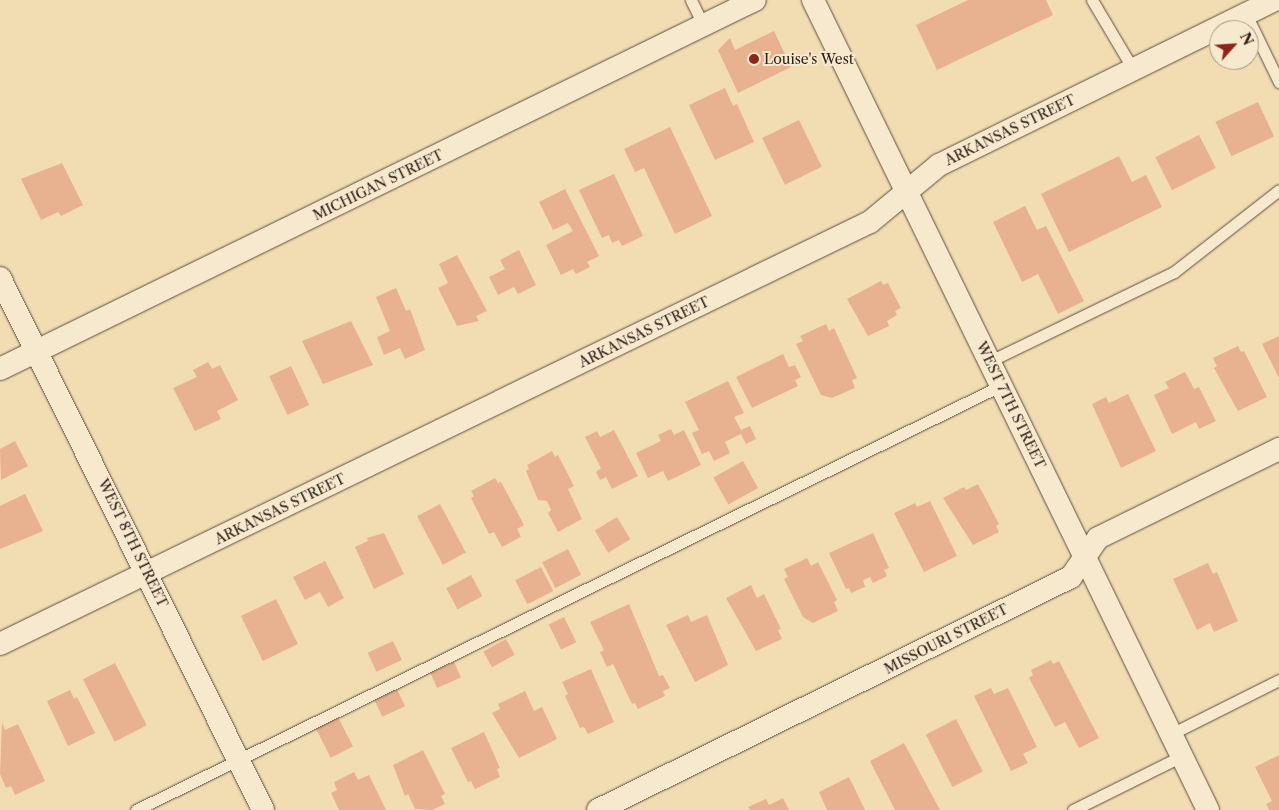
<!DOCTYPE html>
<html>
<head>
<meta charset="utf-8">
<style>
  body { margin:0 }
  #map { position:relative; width:1279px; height:810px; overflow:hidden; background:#f2ddb3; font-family:"Libre Caslon Text",serif }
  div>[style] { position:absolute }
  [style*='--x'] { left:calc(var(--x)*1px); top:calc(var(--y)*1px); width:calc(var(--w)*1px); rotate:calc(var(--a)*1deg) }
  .building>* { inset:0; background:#e8b190; transform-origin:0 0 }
  .roads { filter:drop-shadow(0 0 1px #5e4e3f) drop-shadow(0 0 1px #5e4e3f) }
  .service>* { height:11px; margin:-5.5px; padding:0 5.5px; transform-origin:5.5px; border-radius:5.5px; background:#f7e9ce }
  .minor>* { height:22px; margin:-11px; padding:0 11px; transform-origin:11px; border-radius:11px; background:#f7e9ce }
  .dots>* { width:14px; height:14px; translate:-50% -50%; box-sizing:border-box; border:2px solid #f7e9ce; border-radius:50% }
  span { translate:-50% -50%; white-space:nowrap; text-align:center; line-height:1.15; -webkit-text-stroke:4px #f7e9ce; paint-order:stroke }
  .poi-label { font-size:14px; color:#2d1e18 }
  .left { translate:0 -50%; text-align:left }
  .street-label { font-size:14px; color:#2d1e18 }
  .north { position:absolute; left:1209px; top:20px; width:50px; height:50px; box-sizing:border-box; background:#f7e9ce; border:1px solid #a69885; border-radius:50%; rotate:64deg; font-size:14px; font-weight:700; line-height:20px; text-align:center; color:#2d1e18 }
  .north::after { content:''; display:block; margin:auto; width:18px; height:22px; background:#8f2418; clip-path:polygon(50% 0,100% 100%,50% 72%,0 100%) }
</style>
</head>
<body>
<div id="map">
  <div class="building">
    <i style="clip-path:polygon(968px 0,1046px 0,1053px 15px,937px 70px,916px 25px)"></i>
    <i style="clip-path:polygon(774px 31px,791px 67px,738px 93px,718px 50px,730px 38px,735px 50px)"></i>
    <i style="clip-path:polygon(725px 88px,733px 106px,737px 104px,754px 142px,715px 160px,689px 105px)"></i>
    <i style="left:1258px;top:102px;width:38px;height:47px;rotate:65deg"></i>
    <i style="left:799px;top:120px;width:52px;height:41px;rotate:64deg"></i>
    <i style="clip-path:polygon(670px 127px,712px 216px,675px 234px,644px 168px,635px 172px,624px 149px)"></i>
    <i style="left:1199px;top:135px;width:37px;height:49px;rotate:63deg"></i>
    <i style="clip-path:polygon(1119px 156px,1132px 182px,1146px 175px,1162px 207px,1069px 252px,1041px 194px)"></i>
    <i style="clip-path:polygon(62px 163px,83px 205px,61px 216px,58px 212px,41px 220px,21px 179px)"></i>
    <i style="clip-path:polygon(614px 174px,643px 236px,622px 246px,619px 240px,612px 243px,609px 235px,602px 238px,579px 190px)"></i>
    <i style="clip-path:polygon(565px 189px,599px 256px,587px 262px,590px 267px,576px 274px,573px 269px,561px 275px,546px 245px,573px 231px,568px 223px,553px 230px,539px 202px)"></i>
    <i style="clip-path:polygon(1025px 206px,1037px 230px,1046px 226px,1084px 301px,1058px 314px,1038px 274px,1022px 282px,993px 222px)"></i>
    <i style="clip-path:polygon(519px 250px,536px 285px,518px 294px,514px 287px,498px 295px,489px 277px,505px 269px,500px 260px)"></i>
    <i style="clip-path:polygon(457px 255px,487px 311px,476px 316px,479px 321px,457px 326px,438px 288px,448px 283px,439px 264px)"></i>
    <i style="clip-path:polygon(881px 281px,883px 285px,888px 283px,901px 308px,895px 311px,897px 315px,887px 321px,889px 326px,868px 336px,847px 299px)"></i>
    <i style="clip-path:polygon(396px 288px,406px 311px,410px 309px,425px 350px,405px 359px,400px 348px,384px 355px,377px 337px,390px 331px,376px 297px)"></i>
    <i style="clip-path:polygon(351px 321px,373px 365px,323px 384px,302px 341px)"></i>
    <i style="clip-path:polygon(826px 324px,829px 331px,834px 328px,857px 378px,852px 380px,855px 388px,832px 398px,821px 395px,796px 344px,803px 341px,800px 336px)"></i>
    <i style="clip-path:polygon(1279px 336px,1279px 378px,1262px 344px)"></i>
    <i style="clip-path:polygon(1238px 346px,1241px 352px,1244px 351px,1267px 397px,1238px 411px,1214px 368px,1217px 366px,1213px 358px)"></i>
    <i style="clip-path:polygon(783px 354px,789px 367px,795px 365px,801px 377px,795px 380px,798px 386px,752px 408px,736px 377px)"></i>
    <i style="clip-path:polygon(208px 362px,212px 369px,220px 365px,238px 400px,217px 411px,221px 419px,195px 431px,173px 388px,197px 377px,193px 370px)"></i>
    <i style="left:291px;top:366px;width:43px;height:24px;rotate:65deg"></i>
    <i style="clip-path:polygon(1185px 372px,1194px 389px,1199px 387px,1216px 421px,1199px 429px,1196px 422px,1172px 434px,1154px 395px,1169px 388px,1165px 382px)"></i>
    <i style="clip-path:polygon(728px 381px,744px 413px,734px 417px,741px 430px,750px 426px,756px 439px,746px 444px,741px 434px,725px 442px,730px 453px,714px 461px,709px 451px,702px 454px,692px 433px,699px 430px,685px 402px)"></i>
    <i style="clip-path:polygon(1128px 394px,1156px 451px,1121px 468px,1092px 404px,1106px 397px,1109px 403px)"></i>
    <i style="clip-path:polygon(671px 429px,674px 435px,684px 430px,701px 465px,668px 481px,663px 471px,648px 478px,636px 453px,661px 441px,658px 435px)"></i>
    <i style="clip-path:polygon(614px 430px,638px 476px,612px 489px,606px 477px,600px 480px,596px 472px,601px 468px,585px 437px,597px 431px,600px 437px)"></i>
    <i style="clip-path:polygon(15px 441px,28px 466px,1px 480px,0 449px)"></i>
    <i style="clip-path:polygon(552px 451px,555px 457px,558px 455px,574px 486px,568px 489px,582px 519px,558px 532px,548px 513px,551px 510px,547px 501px,538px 500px,526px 471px,529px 469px,527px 465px)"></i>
    <i style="left:743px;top:461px;width:31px;height:34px;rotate:61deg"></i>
    <i style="clip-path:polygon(495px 478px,498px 483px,501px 482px,524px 525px,517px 529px,521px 537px,502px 547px,494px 532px,489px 534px,471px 498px,474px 496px,471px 491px)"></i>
    <i style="clip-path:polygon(978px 484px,999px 524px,996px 526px,999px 532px,973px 545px,943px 498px,964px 487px,966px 490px)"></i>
    <i style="clip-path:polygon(25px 494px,43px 531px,0 549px,0 506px)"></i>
    <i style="clip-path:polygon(930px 501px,957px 556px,924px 572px,894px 513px,915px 503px,917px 507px)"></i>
    <i style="left:440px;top:504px;width:55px;height:26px;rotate:62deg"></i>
    <i style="left:617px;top:517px;width:26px;height:26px;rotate:59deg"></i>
    <i style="clip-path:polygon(384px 533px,404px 574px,374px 589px,355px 547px,368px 541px,367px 538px)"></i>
    <i style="clip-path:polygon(873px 533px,889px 568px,884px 570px,887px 576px,873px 583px,870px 577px,863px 580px,865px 587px,851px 593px,849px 588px,846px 589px,829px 553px)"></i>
    <i style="left:568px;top:549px;width:29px;height:29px;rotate:63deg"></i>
    <i style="clip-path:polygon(807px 558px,811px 566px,818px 562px,837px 600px,834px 602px,838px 611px,813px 623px,803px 617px,784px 579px,788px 577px,784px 569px)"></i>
    <i style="clip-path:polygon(325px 561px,344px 598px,328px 607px,320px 592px,305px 600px,293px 577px)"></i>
    <i style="clip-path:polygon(1208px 563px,1213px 574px,1217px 572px,1238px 621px,1214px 632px,1210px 623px,1197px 630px,1173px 579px)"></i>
    <i style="left:541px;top:567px;width:27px;height:29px;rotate:63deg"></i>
    <i style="left:471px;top:575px;width:24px;height:28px;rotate:62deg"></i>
    <i style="clip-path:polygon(751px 585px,757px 598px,764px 594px,781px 629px,778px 630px,782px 639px,756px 651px,726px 598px)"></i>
    <i style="left:276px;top:599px;width:50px;height:39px;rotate:64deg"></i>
    <i style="clip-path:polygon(629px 604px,659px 676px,663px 675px,670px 688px,663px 691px,665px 696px,638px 709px,635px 703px,632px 704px,613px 664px,607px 667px,600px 652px,604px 650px,590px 622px)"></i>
    <i style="clip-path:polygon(688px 615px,691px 622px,707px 615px,728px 665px,695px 682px,666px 625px)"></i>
    <i style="left:564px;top:617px;width:28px;height:17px;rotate:64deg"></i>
    <i style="left:506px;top:639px;width:18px;height:26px;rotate:61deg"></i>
    <i style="left:393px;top:641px;width:21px;height:28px;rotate:65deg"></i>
    <i style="clip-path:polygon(1051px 660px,1053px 664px,1059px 661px,1099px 738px,1079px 748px,1065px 722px,1055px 727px,1029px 678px,1033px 675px,1031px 670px)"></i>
    <i style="left:454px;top:662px;width:17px;height:26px;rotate:66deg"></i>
    <i style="left:115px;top:663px;width:70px;height:36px;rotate:63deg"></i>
    <i style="clip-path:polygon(591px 669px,614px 722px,588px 734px,584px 727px,580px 728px,565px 696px,568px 694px,562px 682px)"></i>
    <i style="clip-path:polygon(991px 688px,994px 694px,1008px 688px,1037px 747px,1023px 754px,1028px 763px,1011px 771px,974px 696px)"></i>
    <i style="left:397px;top:689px;width:19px;height:25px;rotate:65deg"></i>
    <i style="clip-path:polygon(70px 690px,74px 699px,77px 697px,95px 733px,68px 746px,47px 701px)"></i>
    <i style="clip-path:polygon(525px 691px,534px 711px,542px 707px,557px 739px,519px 758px,492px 713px,500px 709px,498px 704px)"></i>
    <i style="left:338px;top:717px;width:33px;height:25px;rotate:63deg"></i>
    <i style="left:956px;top:719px;width:59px;height:34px;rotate:63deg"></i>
    <i style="clip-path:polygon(2px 722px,5px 730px,18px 724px,45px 781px,15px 795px,11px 786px,6px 788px,0 774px)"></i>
    <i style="clip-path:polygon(484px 732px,500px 768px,497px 769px,500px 777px,475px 789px,471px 781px,468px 782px,451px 748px)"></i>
    <i style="clip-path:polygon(904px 743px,940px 810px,895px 810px,870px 761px)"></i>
    <i style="clip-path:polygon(423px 750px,445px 794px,441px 796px,445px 804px,432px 810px,415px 809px,408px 794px,405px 796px,393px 765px)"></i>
    <i style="clip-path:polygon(1279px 755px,1279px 810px,1269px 810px,1266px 804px,1272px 801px,1255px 767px)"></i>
    <i style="clip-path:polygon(354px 772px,358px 780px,369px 775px,386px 810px,339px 810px,331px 793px,337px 790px,334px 782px)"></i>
    <i style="clip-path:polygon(849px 777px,865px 810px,827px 810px,819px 792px)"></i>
    <i style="clip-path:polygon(783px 798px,789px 810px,750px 810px,748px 807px,766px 799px,769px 805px)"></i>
  </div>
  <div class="roads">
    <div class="service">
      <i style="--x:691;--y:0;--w:28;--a:64"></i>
      <i style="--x:1092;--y:0;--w:80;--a:59.3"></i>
      <i style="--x:1246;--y:14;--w:76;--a:64.1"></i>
      <i style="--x:990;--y:361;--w:204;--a:-25.8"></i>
      <i style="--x:1174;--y:272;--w:133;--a:-38"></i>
      <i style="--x:1171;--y:734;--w:121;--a:-26.6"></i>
      <i style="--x:136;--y:810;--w:965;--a:-26.14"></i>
      <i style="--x:1073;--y:810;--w:122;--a:-26.4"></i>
    </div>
    <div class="minor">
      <i style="--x:813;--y:0;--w:901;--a:64"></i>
      <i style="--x:0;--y:278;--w:593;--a:63.69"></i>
      <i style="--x:0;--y:369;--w:840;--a:-26.05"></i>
      <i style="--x:0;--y:644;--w:967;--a:-25.88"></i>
      <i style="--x:870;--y:222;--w:89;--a:-39.6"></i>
      <i style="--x:939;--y:165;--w:374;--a:-26.2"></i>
      <i style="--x:598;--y:810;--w:527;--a:-26.22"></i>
      <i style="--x:1071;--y:577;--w:47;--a:-55.3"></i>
      <i style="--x:1098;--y:538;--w:202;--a:-26.2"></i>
    </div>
  </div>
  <div class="dots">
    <i style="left:754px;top:59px;background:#8f2418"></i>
  </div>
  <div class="poi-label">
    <span class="left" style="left:764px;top:59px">Louise's West</span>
  </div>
  <div class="street-label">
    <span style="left:1010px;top:130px;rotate:-26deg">ARKANSAS STREET</span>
    <span style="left:378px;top:185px;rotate:-26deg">MICHIGAN STREET</span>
    <span style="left:644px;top:332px;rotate:-26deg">ARKANSAS STREET</span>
    <span style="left:1011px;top:405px;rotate:64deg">WEST 7TH STREET</span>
    <span style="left:280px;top:509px;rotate:-26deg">ARKANSAS STREET</span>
    <span style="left:133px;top:543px;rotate:64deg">WEST 8TH STREET</span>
    <span style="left:946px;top:639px;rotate:-27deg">MISSOURI STREET</span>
  </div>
  <div class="north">N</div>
</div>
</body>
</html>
